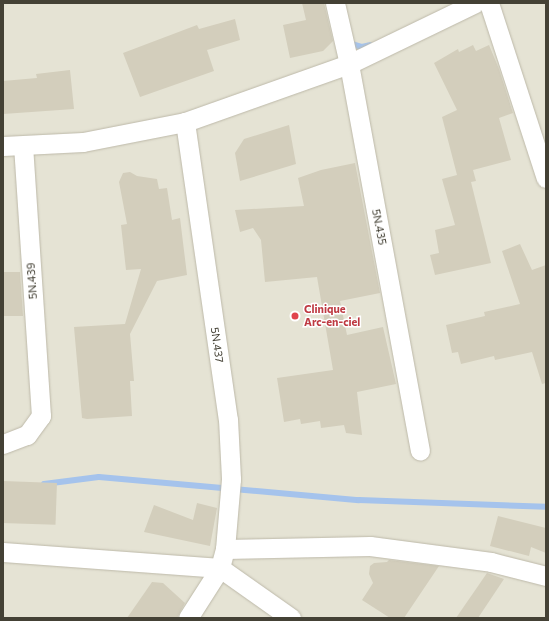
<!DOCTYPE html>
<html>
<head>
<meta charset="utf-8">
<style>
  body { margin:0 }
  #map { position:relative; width:549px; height:621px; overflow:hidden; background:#f2f0e6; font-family:Commissioner,sans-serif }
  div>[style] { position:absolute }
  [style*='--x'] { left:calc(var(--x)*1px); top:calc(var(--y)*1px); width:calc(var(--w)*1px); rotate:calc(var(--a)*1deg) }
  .residential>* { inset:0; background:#e5e3d4; transform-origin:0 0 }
  .stream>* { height:6px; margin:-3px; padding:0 3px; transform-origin:3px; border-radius:3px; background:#a5c3ec }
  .building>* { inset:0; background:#d3cebc; transform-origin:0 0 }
  .roads { filter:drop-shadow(0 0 1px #bdb9a9) drop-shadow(0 0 1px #bdb9a9) }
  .street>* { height:19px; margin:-9.5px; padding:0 9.5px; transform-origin:9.5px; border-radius:9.5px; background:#fff }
  .dots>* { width:11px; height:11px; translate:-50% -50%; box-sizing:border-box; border:2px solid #fff; border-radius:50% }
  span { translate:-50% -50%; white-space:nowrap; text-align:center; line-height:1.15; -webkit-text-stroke:3px #fff; paint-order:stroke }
  .street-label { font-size:11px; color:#444135 }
  .health-label { font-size:11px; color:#be3a42; font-weight:700 }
  .left { translate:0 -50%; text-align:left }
  .frame { position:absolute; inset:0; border:4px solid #444135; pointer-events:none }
</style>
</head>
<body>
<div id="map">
  <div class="residential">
    <i style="left:3px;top:3px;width:543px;height:615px"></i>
  </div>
  <div class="stream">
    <i style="--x:348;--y:43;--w:15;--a:16"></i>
    <i style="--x:362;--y:47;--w:8;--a:-14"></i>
    <i style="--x:44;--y:484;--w:55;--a:-7.3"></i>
    <i style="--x:99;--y:477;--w:261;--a:5.1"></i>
    <i style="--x:359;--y:500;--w:187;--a:2.1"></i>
  </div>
  <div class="building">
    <i style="clip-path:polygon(302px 3px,324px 3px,333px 41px,323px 51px,290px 58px,283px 25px,306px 20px)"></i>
    <i style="clip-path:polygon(235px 19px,240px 40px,207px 50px,214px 71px,140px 97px,123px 53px,197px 25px,199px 29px)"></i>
    <i style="clip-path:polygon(473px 45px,476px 51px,489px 45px,499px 69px,513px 113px,499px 118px,511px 160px,473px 170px,476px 181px,471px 182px,491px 263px,435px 275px,430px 255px,439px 253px,435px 230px,455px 225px,442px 179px,457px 175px,442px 117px,457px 110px,434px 63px,458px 49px,459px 52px)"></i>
    <i style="clip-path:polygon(70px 70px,74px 109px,3px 114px,3px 81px,37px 78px,36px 74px)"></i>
    <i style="clip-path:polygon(289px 125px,296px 164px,240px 181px,235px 153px,244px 139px)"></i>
    <i style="clip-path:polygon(355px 163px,380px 293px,340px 301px,347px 335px,383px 327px,396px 384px,357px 392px,362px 435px,346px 433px,344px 425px,321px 428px,320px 421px,301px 424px,300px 419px,284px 422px,277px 378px,333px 370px,317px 277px,265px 282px,261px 240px,253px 228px,240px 232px,235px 210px,304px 206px,298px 178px,321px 170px)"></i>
    <i style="clip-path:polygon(130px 172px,137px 176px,157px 179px,159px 189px,167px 188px,172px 220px,180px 218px,187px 275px,157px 281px,130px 334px,134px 381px,130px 381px,132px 416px,87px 419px,82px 418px,74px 327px,125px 324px,141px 269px,126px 270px,121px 225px,127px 224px,119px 182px,123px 173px)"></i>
    <i style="clip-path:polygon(520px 244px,532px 270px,546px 265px,546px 383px,542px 384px,532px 352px,495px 360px,494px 356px,461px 364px,458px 352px,452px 353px,446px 325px,485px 316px,484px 312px,520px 304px,502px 251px)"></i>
    <i style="clip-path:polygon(3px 272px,20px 272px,23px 316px,3px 316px)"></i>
    <i style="left:3px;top:481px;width:54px;height:42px;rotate:2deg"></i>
    <i style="clip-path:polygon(197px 503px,217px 508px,210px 546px,144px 532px,154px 505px,193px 520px)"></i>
    <i style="clip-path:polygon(498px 516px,546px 528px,546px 553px,531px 547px,529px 556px,490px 546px)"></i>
    <i style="clip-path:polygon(389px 560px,439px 566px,404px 618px,390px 618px,362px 600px,373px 583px,369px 574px,370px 566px,374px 563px,387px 562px)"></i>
    <i style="clip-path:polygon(487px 573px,504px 579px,478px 618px,456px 618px)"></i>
    <i style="clip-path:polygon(152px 582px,163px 583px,185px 603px,177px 618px,127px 618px)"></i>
  </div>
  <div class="roads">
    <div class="street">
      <i style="--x:335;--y:3;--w:63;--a:77.1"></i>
      <i style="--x:349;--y:64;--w:393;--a:79.6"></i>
      <i style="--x:489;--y:3;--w:184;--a:72"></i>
      <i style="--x:185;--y:122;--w:300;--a:81.8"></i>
      <i style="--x:228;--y:419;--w:60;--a:87.1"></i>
      <i style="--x:231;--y:479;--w:70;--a:94.9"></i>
      <i style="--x:225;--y:549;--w:20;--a:105"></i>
      <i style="--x:220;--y:568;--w:59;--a:122.6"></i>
      <i style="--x:3;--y:146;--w:80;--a:-2.9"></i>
      <i style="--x:83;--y:142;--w:104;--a:-11.1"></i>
      <i style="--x:185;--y:122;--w:174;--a:-19.5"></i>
      <i style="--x:349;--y:64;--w:140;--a:-25.8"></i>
      <i style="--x:3;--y:444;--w:26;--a:-21"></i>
      <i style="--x:27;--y:435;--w:24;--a:-54"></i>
      <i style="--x:41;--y:416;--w:271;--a:-93.8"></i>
      <i style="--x:225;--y:549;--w:145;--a:-1.2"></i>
      <i style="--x:370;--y:546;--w:122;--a:7.5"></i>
      <i style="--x:491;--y:562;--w:57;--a:14.3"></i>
      <i style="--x:3;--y:552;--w:218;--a:4.2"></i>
      <i style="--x:220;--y:568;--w:87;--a:35.2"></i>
    </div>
  </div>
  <div class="dots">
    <i style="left:295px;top:316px;background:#e0444e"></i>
  </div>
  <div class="street-label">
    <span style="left:379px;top:227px;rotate:79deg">5N.435</span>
    <span style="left:32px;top:281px;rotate:-94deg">5N.439</span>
    <span style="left:217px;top:345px;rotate:82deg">5N.437</span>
  </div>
  <div class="health-label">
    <span class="left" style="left:304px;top:316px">Clinique<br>Arc-en-ciel</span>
  </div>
  <div class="frame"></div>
</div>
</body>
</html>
